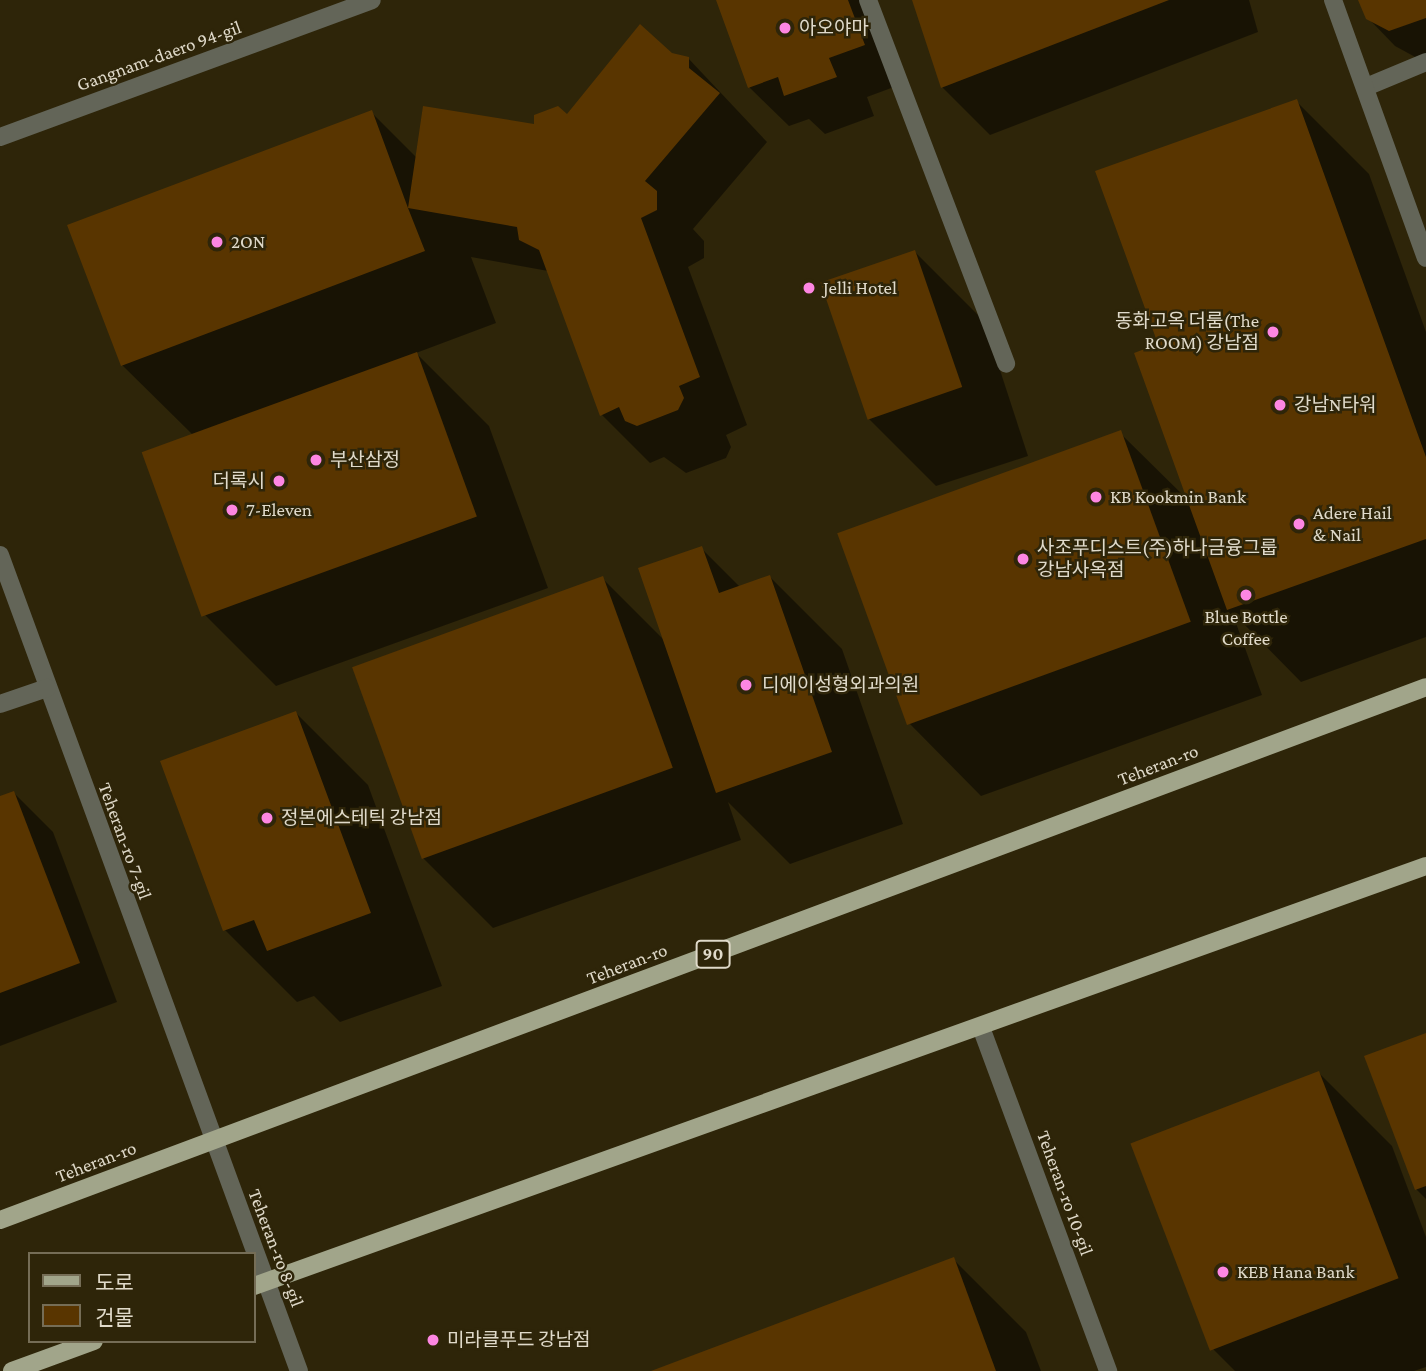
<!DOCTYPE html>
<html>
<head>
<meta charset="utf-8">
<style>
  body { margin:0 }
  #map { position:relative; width:1426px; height:1371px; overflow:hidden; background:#2e2509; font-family:"Crimson Pro","Noto Sans KR",serif }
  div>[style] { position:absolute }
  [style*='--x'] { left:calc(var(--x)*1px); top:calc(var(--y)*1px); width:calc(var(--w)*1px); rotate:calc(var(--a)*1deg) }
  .shadow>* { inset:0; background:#0007 }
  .building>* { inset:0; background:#593500; transform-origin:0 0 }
  .service>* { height:18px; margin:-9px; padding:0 9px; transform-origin:9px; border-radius:9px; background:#636558 }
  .minor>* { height:18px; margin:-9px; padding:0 9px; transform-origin:9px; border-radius:9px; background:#636558 }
  .primary>* { height:18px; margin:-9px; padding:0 9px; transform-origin:9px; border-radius:9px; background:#a1a58a }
  .dots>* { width:19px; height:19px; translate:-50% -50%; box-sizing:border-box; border:4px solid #2e2509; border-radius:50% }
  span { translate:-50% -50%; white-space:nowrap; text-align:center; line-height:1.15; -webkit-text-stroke:5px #2e2509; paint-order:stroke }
  .shield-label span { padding:2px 5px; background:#2e2509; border:2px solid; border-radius:5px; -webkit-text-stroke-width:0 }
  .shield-label { font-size:18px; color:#e0daca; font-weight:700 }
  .poi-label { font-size:19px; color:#e0daca }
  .left { translate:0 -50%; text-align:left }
  .right { translate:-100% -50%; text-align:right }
  .street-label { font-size:19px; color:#e0daca }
  .legend { position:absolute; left:28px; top:1252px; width:228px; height:91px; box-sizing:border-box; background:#2e2509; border:2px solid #756d56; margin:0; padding:9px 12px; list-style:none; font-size:21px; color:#e0daca }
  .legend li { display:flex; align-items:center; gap:14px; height:35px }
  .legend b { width:35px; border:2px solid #756d56 }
</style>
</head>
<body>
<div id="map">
  <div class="shadow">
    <i style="clip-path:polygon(718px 0,871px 0,902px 84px,867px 97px,874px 116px,825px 134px,809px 119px,789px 126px,750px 88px)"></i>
    <i style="clip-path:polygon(914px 0,1249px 0,1258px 32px,990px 135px,942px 87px)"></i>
    <i style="clip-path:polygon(1360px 0,1426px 0,1426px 55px,1417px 58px,1395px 46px,1368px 18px)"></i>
    <i style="clip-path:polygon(671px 54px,688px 58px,767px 142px,693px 229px,704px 241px,704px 258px,688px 267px,747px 425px,726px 435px,731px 447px,726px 458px,686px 473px,664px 457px,650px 463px,602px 415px,548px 271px,471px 257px,496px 323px,416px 353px,489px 426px,548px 588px,276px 686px,204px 614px,144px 453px,193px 435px,122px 365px,371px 112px,417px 158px,567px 117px)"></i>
    <i style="clip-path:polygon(1296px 101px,1369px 174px,1426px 332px,1426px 637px,1301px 682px,1232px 612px,1262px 695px,981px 796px,909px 723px,1120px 433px,1190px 502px,1160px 345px)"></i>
    <i style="clip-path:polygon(915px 252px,984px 321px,1028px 456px,936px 486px,867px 417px)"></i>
    <i style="clip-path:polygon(701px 548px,740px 587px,770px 577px,842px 649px,903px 824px,790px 864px,728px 802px,741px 840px,493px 928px,421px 856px,602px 578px,665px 641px)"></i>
    <i style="clip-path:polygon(296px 713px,368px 785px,442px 986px,340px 1022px,314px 996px,297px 1002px,225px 930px)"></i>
    <i style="clip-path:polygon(14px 793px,53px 832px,117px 1002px,0 1046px,0 798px)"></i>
    <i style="clip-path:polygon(1426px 1034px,1426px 1199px,1416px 1189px)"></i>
    <i style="clip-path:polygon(1319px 1073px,1392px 1146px,1426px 1237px,1426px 1367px,1414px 1371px,1235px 1371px,1211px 1347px)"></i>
    <i style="clip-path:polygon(953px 1259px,1026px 1332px,1041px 1371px,655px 1371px)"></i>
  </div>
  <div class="building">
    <i style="clip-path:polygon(716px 0,848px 0,865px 45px,829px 58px,837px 77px,784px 96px,778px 77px,748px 88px)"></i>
    <i style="clip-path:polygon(912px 0,1169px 0,941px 88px)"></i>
    <i style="clip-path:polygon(1358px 0,1426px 0,1426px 18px,1389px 31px,1366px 19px)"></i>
    <i style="clip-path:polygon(640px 24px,672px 53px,689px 57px,689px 68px,720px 93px,645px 181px,657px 191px,657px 210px,641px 218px,700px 377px,679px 386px,684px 398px,678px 410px,637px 426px,625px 421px,619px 407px,600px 416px,539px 250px,519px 240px,517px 227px,408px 208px,425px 251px,121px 366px,67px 225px,372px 110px,408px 208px,423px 106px,534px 124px,534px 115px,558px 106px,567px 114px)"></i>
    <i style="clip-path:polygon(1297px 99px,1426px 457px,1426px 539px,1227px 610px,1134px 353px,1158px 344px,1095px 171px)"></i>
    <i style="left:915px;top:250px;width:145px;height:100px;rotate:71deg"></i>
    <i style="left:417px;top:352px;width:175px;height:293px;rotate:70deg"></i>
    <i style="left:1121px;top:430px;width:204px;height:302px;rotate:70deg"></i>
    <i style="clip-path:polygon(702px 546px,719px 593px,770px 575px,832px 752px,716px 793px,638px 568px)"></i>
    <i style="left:603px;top:576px;width:204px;height:267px;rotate:70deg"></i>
    <i style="clip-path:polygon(296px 711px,371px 913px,267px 951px,254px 920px,223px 931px,160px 761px)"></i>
    <i style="clip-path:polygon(14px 791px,80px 963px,0 993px,0 796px)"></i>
    <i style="clip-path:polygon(1426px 1033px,1426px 1186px,1415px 1190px,1364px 1056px)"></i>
    <i style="left:1319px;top:1071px;width:222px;height:202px;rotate:69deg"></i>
    <i style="clip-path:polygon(954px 1257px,996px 1371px,651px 1371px)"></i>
  </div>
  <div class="service">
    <i style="--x:868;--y:0;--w:389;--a:69.2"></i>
    <i style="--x:1366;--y:87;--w:65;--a:-22.6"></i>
    <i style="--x:982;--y:1030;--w:364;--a:69.7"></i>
  </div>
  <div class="minor">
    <i style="--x:1333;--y:0;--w:274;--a:70.2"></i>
    <i style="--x:0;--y:137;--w:396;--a:-20.2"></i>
    <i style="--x:0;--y:555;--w:869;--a:69.88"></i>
    <i style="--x:0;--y:704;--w:50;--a:-18.8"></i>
  </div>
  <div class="primary">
    <i style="--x:0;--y:1220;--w:1522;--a:-20.49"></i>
    <i style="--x:254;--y:1286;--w:1245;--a:-19.72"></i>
    <i style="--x:12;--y:1371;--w:87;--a:-20.1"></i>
  </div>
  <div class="dots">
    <i style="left:785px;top:28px;background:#fd86e2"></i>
    <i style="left:217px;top:242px;background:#fd86e2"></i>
    <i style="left:809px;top:288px;background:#fd86e2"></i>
    <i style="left:1273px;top:332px;background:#fd86e2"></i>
    <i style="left:1280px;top:405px;background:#fd86e2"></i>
    <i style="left:316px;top:460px;background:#fd86e2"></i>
    <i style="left:279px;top:481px;background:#fd86e2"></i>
    <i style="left:1096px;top:497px;background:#fd86e2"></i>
    <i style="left:232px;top:510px;background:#fd86e2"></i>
    <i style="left:1299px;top:524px;background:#fd86e2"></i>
    <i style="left:1023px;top:559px;background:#fd86e2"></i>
    <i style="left:1246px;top:595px;background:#fd86e2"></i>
    <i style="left:746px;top:685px;background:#fd86e2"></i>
    <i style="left:267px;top:818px;background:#fd86e2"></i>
    <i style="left:1223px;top:1272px;background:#fd86e2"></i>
    <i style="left:433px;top:1340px;background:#fd86e2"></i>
  </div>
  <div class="shield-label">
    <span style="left:713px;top:954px">90</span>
  </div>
  <div class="poi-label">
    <span class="left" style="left:799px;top:28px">아오야마</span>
    <span class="left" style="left:231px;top:242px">2ON</span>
    <span class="left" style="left:823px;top:288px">Jelli Hotel</span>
    <span class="right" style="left:1259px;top:332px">동화고옥 더룸(The<br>ROOM) 강남점</span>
    <span class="left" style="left:1294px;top:405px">강남N타워</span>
    <span class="left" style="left:330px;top:460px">부산삼정</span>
    <span class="right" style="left:265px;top:481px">더록시</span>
    <span class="left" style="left:1110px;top:497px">KB Kookmin Bank</span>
    <span class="left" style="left:246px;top:510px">7-Eleven</span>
    <span class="left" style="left:1313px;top:524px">Adere Hail<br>&amp; Nail</span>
    <span class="left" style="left:1037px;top:559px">사조푸디스트(주)하나금융그룹<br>강남사옥점</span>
    <span style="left:1246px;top:628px">Blue Bottle<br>Coffee</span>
    <span class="left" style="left:762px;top:685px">디에이성형외과의원</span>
    <span class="left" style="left:281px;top:818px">정본에스테틱 강남점</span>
    <span class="left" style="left:1237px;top:1272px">KEB Hana Bank</span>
    <span class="left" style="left:447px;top:1340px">미라클푸드 강남점</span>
  </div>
  <div class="street-label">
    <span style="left:159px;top:56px;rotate:-20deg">Gangnam-daero 94-gil</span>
    <span style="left:1158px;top:765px;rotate:-21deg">Teheran-ro</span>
    <span style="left:125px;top:841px;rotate:70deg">Teheran-ro 7-gil</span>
    <span style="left:627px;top:964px;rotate:-21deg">Teheran-ro</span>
    <span style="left:96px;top:1162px;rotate:-21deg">Teheran-ro</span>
    <span style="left:1065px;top:1193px;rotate:70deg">Teheran-ro 10-gil</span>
    <span style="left:276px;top:1248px;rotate:69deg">Teheran-ro 8-gil</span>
  </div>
  <ul class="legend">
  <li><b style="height:9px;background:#a1a58a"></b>도로</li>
  <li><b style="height:19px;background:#593500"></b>건물</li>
  </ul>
</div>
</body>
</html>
